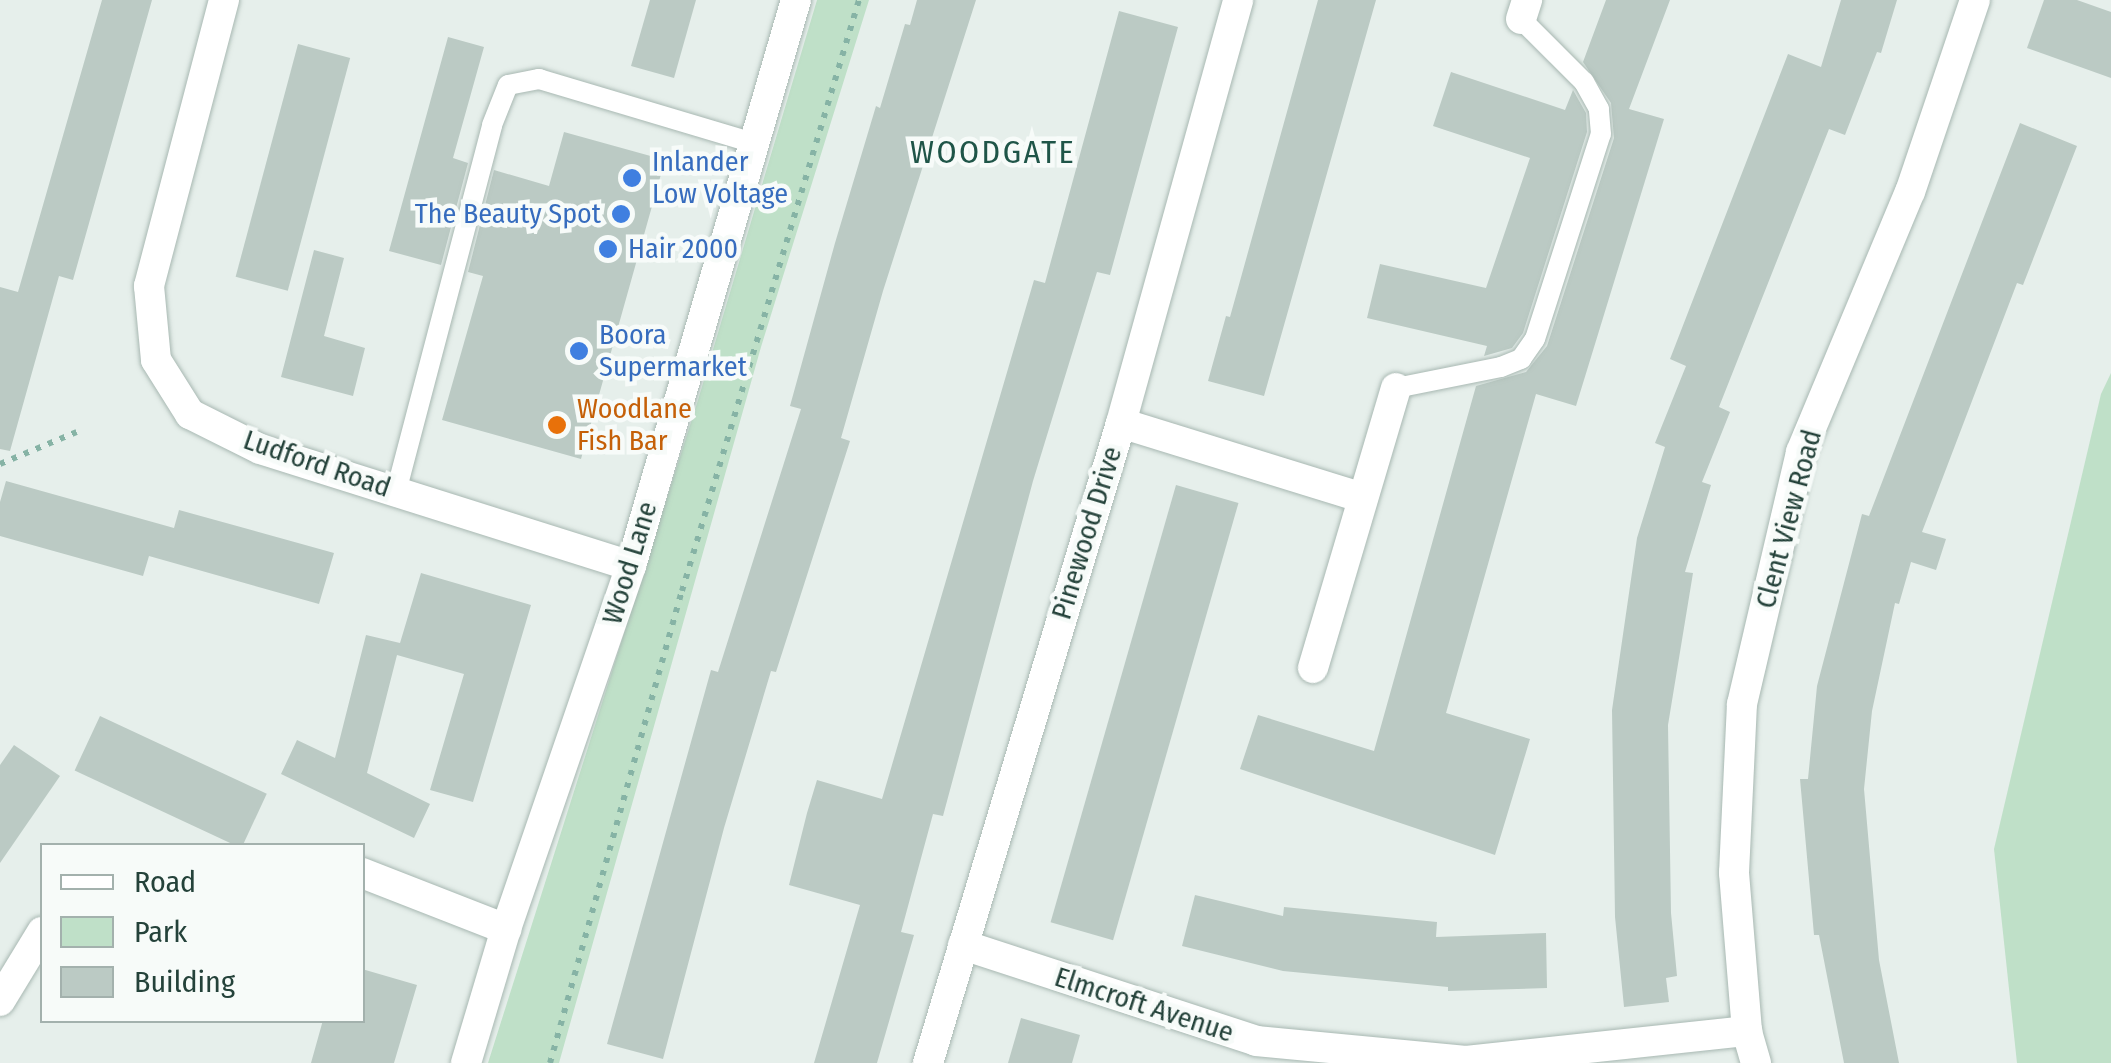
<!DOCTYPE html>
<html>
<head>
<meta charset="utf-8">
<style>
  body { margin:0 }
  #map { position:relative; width:2111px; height:1063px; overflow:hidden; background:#e6efeb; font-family:"Fira Sans Condensed",sans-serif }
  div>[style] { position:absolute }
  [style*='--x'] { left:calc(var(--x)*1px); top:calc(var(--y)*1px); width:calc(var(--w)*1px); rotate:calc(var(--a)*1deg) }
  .green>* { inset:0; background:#bfe0c8 }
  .building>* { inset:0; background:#bbcac4; transform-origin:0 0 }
  .path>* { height:6px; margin-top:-3px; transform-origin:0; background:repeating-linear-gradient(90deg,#86b3a5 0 5px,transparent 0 13px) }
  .roads { filter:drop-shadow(0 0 2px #a8b8b2) drop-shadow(0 0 2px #a8b8b2) }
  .lane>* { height:20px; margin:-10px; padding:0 10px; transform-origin:10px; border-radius:10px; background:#fff }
  .street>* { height:30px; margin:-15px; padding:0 15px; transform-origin:15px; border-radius:15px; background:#fff }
  .secondary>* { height:30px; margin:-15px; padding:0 15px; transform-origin:15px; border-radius:15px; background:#fff }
  .dots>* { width:28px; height:28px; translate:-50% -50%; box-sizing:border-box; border:5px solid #f7fbf9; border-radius:50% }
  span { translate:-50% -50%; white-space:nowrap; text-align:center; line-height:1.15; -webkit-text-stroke:9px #f7fbf9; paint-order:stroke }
  .shop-label { font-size:28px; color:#366cbe }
  .left { translate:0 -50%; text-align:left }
  .right { translate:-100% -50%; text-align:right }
  .food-label { font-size:28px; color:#c56008 }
  .street-label { font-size:28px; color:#24423a }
  .quarter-label { font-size:32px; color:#1f5548; letter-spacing:2.5px }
  .legend { position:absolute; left:40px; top:843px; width:325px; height:180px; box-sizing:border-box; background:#f7fbf9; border:2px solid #a3b1ad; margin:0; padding:12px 18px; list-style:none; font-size:30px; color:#24423a }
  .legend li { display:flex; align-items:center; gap:20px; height:50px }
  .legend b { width:50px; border:2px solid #a3b1ad }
</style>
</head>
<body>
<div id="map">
  <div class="green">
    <i style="clip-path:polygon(817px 0,869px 0,761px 347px,559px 1063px,488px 1063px,698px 400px)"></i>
    <i style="clip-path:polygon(2111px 373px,2111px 1063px,2017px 1063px,1994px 849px,2101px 394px)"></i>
  </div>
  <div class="building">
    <i style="clip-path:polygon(102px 0,152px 0,73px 280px,59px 276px,10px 451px,0 449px,0 287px,18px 292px)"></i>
    <i style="clip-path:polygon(650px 0,696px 0,674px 78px,631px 66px)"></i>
    <i style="clip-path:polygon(917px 0,976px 0,883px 291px,841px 438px,850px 441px,776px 672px,771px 671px,724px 828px,663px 1059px,607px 1044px,711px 670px,718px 672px,801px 409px,790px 406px,835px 243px,876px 106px,880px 108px,905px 24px,910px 25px)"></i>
    <i style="clip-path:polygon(1318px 0,1376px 0,1264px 396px,1208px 381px,1226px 316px,1230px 317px)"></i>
    <i style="clip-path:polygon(1606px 0,1670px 0,1629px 109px,1664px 119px,1576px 406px,1536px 394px,1446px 713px,1530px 739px,1495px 855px,1240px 769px,1258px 715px,1374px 751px,1476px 386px,1526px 372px,1547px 346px,1614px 138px,1611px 103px,1583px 62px)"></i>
    <i style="clip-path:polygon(1841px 0,1897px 0,1881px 53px,1877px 52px,1845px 135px,1829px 129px,1719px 407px,1730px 412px,1702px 482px,1711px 485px,1685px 572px,1693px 573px,1668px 725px,1671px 913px,1677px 976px,1666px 978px,1669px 1002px,1624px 1007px,1615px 917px,1612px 710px,1637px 538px,1665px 447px,1655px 443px,1686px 366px,1670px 359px,1788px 54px,1821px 67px)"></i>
    <i style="clip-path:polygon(2044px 0,2077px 0,2111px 12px,2111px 78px,2027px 48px)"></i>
    <i style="clip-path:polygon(1119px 11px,1178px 27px,1110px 275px,1097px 272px,1033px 481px,943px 816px,933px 814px,901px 932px,914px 935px,877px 1063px,814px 1063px,860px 905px,789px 885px,807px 813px,817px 780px,882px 799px,1034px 280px,1045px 283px)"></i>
    <i style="clip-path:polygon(448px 37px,484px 47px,453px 158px,468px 163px,441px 265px,389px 251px)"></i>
    <i style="left:298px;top:44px;width:54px;height:241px;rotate:15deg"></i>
    <i style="clip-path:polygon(1451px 72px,1565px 110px,1573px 90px,1586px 113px,1587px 132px,1523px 333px,1512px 348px,1484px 356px,1487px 346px,1367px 318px,1380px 264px,1486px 288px,1530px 158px,1433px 126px)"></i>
    <i style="clip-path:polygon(2020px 123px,2077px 146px,2023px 285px,2017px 283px,1922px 532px,1946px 539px,1936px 570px,1911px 562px,1899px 604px,1895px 603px,1872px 711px,1864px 789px,1879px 960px,1899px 1063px,1844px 1063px,1819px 935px,1814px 935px,1800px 779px,1808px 779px,1817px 686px,1862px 514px,1869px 516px)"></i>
    <i style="clip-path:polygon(564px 132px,665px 160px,581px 459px,442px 420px,483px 276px,468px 272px,494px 170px,549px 186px)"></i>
    <i style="clip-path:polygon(314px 250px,344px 258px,324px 336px,365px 348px,353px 396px,281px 377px)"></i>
    <i style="clip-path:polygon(6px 481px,174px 528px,179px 510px,334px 553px,319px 604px,149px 556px,143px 576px,0 536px,0 502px)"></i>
    <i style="left:1176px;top:485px;width:65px;height:455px;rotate:16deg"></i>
    <i style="clip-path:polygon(421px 573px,531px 605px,473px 802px,430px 790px,464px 674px,397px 655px,367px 773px,430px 804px,414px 838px,281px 774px,297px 740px,335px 758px,366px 635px,400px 643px)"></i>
    <i style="left:100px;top:716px;width:184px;height:60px;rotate:25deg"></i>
    <i style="clip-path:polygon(14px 745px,60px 776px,0 863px,0 765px)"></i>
    <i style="clip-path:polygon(1195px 895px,1283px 916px,1284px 907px,1437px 922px,1436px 937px,1546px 933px,1547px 988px,1448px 991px,1448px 987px,1283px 971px,1182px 946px)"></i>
    <i style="clip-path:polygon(362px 969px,417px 985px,394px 1063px,311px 1063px,323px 1020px,362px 1020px)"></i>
    <i style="clip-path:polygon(1021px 1018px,1080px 1035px,1072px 1063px,1008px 1063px)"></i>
  </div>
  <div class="path">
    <i style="--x:0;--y:464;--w:83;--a:-22.6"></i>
    <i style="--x:550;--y:1063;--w:490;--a:-74.4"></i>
    <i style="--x:682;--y:591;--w:617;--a:-73.33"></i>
  </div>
  <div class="roads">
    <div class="lane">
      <i style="--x:1396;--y:388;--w:107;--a:-11.3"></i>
      <i style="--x:1501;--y:367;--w:22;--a:-22"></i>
      <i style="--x:1521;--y:359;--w:24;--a:-55"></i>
      <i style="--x:1535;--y:339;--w:215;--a:-72.2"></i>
      <i style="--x:1601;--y:134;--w:25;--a:-95"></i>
      <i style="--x:1599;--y:109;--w:31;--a:-119"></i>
      <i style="--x:1584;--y:82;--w:89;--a:-135"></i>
      <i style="--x:396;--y:492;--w:379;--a:-75.3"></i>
      <i style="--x:492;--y:125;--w:43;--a:-68.2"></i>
      <i style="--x:508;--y:85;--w:32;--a:-11"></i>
      <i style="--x:539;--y:79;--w:224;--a:16.6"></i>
    </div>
    <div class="street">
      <i style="--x:224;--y:0;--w:296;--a:104.7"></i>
      <i style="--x:149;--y:286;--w:74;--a:84.6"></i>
      <i style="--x:156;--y:360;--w:64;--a:57.8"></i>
      <i style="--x:190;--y:414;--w:78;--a:26.6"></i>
      <i style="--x:260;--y:449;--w:389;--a:17.5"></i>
      <i style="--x:1521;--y:19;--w:20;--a:-72"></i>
      <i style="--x:1121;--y:423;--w:253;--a:17.2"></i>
      <i style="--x:1313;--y:668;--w:292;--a:-73.5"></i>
      <i style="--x:362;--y:873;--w:155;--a:21.3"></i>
      <i style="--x:963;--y:945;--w:308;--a:18.1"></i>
      <i style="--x:1256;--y:1041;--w:211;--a:5.4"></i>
      <i style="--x:1466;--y:1061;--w:283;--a:-6.1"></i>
      <i style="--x:0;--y:1001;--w:81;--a:-58.7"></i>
      <i style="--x:928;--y:1063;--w:668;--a:-73.22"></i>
      <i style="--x:1121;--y:423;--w:439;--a:-74.5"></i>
      <i style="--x:1756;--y:1063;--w:33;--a:-106"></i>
      <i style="--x:1747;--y:1031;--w:159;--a:-94.7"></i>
      <i style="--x:1734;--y:873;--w:169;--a:-87.3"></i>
      <i style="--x:1742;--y:704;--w:259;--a:-76.8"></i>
      <i style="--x:1801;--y:452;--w:282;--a:-67.3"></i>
      <i style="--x:1910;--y:192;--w:203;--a:-71.3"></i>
    </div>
    <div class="secondary">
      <i style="--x:466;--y:1063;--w:140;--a:-73.4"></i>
      <i style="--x:506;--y:929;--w:384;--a:-71"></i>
      <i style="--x:631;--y:566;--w:590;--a:-73.75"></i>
    </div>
  </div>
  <div class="dots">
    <i style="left:632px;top:178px;background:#3f7fe0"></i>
    <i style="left:621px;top:214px;background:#3f7fe0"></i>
    <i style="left:608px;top:249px;background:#3f7fe0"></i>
    <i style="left:579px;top:351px;background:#3f7fe0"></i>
    <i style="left:557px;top:425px;background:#e8710a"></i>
  </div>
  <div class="shop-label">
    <span class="left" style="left:652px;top:178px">Inlander<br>Low Voltage</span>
    <span class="right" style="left:601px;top:214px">The Beauty Spot</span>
    <span class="left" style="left:628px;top:249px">Hair 2000</span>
    <span class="left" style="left:599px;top:351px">Boora<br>Supermarket</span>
  </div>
  <div class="food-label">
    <span class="left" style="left:577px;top:425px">Woodlane<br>Fish Bar</span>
  </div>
  <div class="street-label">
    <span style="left:317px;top:464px;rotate:19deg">Ludford Road</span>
    <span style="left:1789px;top:519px;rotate:-75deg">Clent View Road</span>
    <span style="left:1087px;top:533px;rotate:-73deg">Pinewood Drive</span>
    <span style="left:630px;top:563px;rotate:-73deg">Wood Lane</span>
    <span style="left:1144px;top:1005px;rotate:18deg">Elmcroft Avenue</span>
  </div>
  <div class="quarter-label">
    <span style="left:993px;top:152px">WOODGATE</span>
  </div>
  <ul class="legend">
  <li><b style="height:12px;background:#fff"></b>Road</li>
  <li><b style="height:28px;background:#bfe0c8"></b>Park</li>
  <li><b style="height:28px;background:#bbcac4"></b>Building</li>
  </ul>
</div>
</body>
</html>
